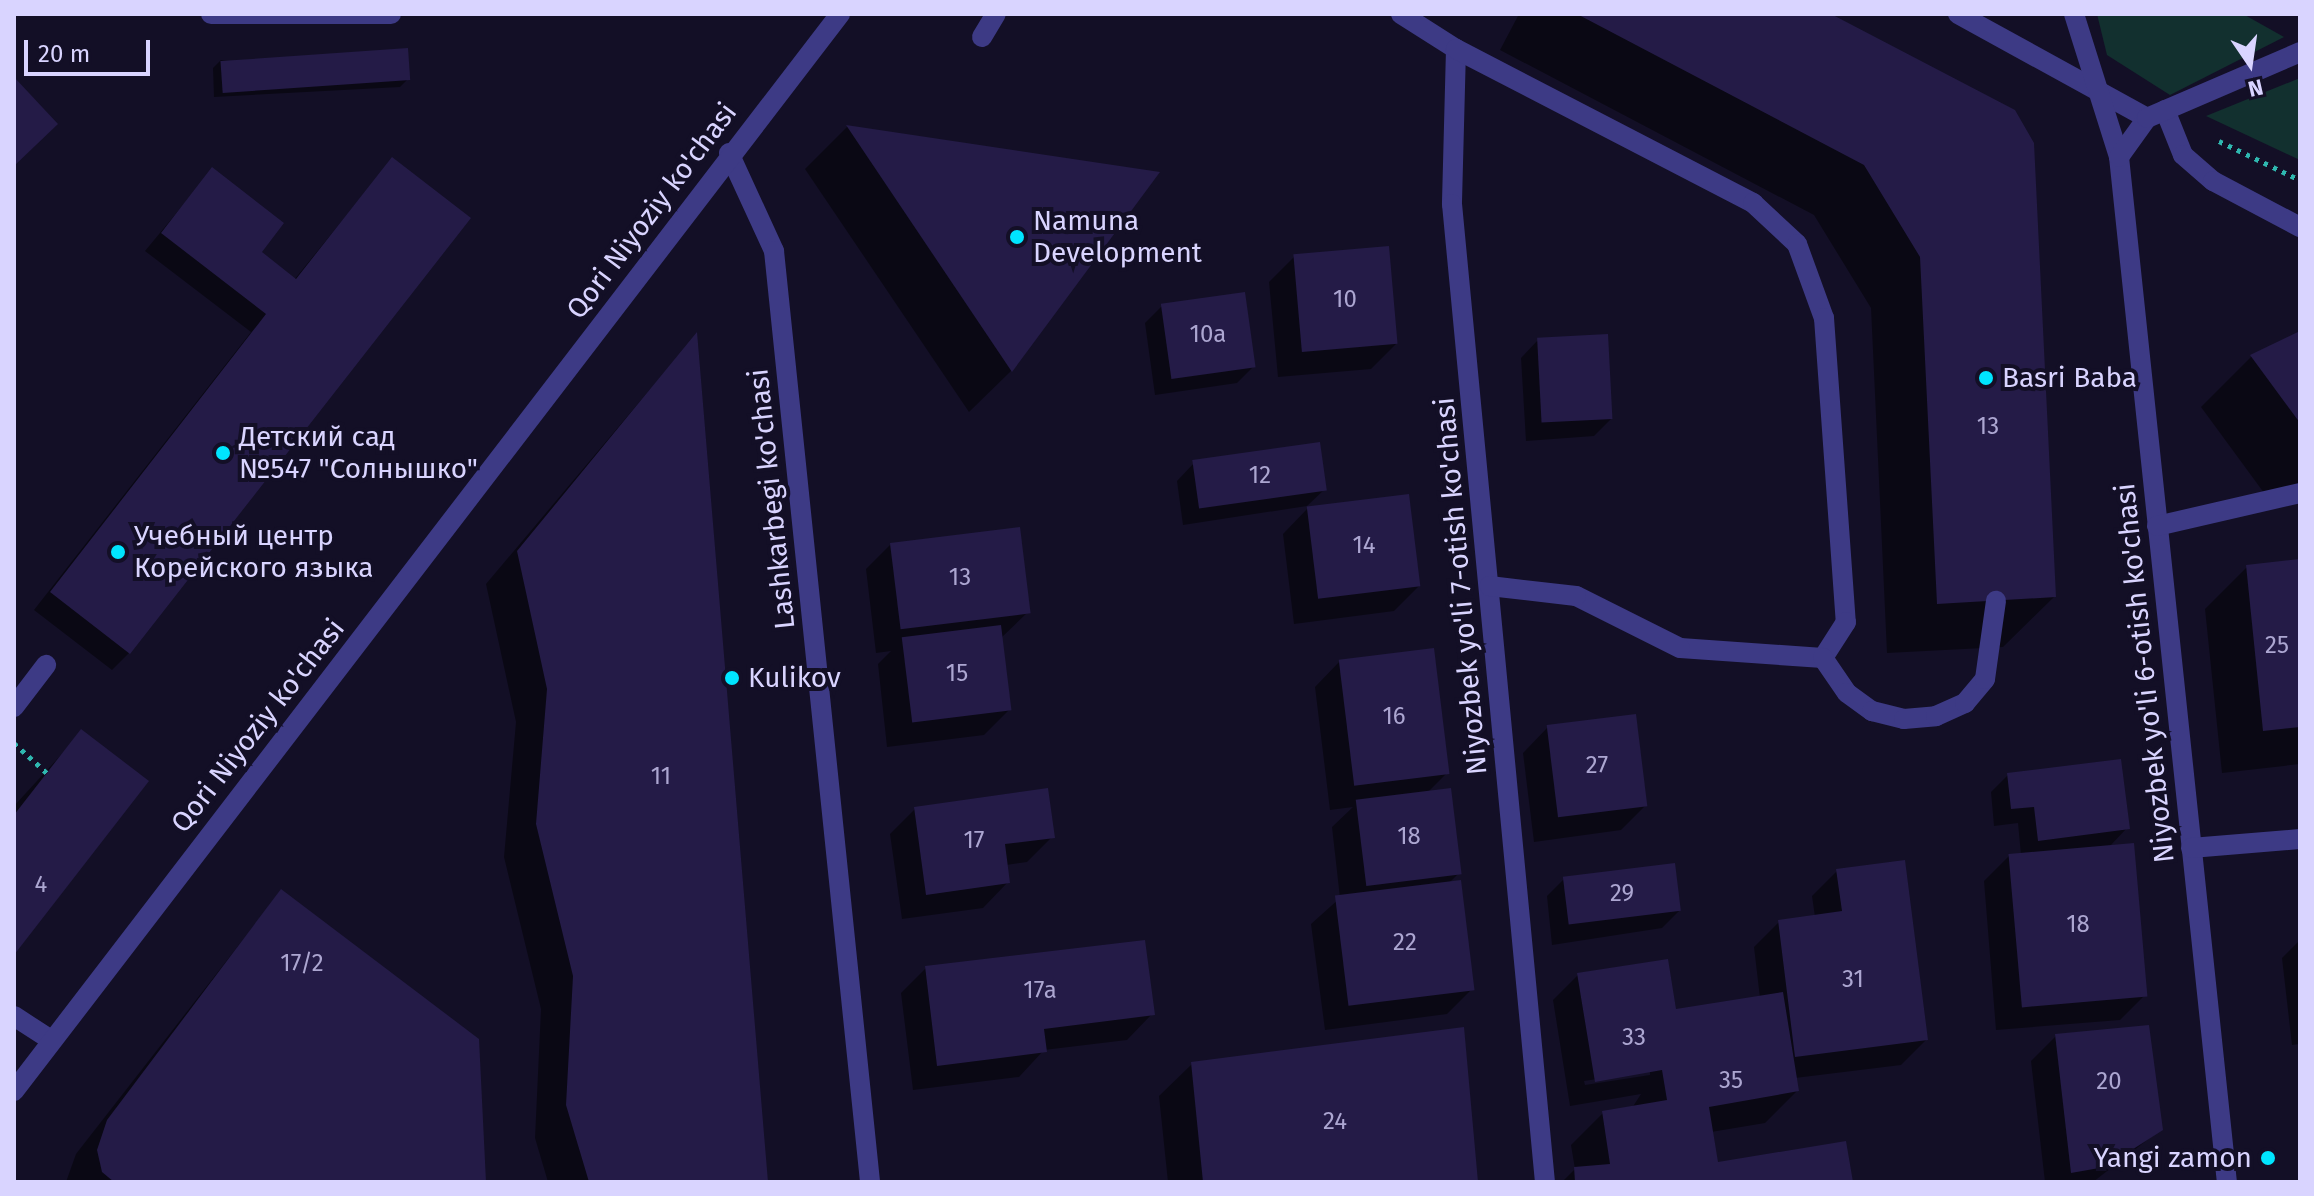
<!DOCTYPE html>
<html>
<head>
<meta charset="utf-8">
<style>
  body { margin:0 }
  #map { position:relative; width:2314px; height:1196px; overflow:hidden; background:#130f26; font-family:"Fira Sans",sans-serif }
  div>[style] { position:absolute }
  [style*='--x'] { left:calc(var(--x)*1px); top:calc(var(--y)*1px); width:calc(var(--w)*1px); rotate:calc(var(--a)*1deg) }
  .green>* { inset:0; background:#12302f }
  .shadow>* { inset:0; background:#0007 }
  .building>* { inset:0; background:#241b47; transform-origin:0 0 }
  .path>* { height:5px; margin-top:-2.5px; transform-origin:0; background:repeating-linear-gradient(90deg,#2fb8b0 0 4px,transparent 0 10px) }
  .minor>* { height:20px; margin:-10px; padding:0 10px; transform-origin:10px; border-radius:10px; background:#3d3a85 }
  .dots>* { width:22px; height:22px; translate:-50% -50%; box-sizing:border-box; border:4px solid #130f26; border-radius:50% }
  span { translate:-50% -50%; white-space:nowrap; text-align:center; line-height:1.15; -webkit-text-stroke:8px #130f26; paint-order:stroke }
  .number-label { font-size:24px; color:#aca6d1 }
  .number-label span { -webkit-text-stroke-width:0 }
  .street-label { font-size:28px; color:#d9d4ff }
  .poi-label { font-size:28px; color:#d9d4ff }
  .left { translate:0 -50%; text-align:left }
  .right { translate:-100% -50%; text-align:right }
  .frame { position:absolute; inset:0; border:16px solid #d9d4ff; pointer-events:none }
  .north { position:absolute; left:2210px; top:24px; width:80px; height:80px; -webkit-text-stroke:6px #130f26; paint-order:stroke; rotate:167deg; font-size:22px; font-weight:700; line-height:32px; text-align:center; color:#d9d4ff }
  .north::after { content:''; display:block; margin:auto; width:28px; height:36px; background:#d9d4ff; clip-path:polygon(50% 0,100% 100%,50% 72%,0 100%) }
  .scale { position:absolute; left:24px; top:40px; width:126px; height:36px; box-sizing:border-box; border:4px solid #d9d4ff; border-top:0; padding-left:10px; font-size:24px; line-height:28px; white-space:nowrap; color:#d9d4ff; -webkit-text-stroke:6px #130f26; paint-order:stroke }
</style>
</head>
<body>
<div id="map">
  <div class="green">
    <i style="clip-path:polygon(2097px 14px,2243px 14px,2284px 37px,2170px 95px,2107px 55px)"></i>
    <i style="clip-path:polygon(2300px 78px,2300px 160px,2206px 116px)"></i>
  </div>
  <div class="shadow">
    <i style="clip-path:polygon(1519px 14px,1827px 14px,2054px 597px,2003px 647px,1887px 653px,1871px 308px,1814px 215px,1500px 50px)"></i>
    <i style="clip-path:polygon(221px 60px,408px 79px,400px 87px,214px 97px,213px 68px)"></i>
    <i style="clip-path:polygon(847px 127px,1157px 173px,1011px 371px,969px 412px,805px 169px)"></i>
    <i style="clip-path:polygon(392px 159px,129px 653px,112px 670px,34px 610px,251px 332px,145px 251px,212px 170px,259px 253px,294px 280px)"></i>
    <i style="clip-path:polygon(1294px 257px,1396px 344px,1371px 369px,1278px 377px,1269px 282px)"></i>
    <i style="clip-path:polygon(1162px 306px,1254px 366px,1237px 383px,1155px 395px,1145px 323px)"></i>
    <i style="clip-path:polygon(695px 336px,766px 1182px,548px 1182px,535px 1138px,541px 1009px,504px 857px,516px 722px,486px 584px)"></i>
    <i style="clip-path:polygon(2300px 339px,2300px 488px,2267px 497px,2201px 407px,2251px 357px)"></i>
    <i style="clip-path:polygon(1538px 340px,1611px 419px,1594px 436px,1526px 441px,1521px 358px)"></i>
    <i style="clip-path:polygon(1194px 463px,1325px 489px,1307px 506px,1183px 525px,1177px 481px)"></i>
    <i style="clip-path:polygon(1308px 508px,1419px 586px,1394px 611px,1294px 624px,1283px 534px)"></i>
    <i style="clip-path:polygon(891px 544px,1028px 612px,1001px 638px,1010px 709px,984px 735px,887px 747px,878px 664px,891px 651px,876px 653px,866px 569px)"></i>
    <i style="clip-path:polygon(2300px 561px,2300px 764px,2222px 773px,2205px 609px,2247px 567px)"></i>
    <i style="clip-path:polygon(1340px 661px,1447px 773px,1426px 794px,1459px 873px,1449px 883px,1472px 989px,1447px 1014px,1325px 1030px,1311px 924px,1340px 898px,1332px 827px,1353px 807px,1330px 810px,1315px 687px)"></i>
    <i style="clip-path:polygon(1548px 727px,1646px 805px,1621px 830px,1534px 842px,1523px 753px)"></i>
    <i style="clip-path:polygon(82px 732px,14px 952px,14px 806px)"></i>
    <i style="clip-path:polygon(2008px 775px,2127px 828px,2109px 847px,2145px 995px,2120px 1020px,1996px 1030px,1984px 881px,2009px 856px,2021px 855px,2018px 823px,1994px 826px,1991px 792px)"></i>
    <i style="clip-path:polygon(915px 809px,1052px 837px,1027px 862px,1006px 865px,1008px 882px,983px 908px,902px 919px,890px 834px)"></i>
    <i style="clip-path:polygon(evenodd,1837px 871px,1926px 1040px,1901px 1065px,1795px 1078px,1797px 1091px,1765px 1123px,1711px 1132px,1717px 1164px,1851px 1182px,1562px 1182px,1575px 1169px,1571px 1145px,1603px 1113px,1632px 1108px,1641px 1094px,1570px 1106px,1553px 1000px,1578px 975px,1675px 1012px,1760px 998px,1754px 947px,1779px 922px,1815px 917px,1812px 896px,1837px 871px,1650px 1071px,1650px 1075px,1585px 1085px,1584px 1081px,1650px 1071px)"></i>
    <i style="clip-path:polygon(1564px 879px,1679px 911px,1662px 928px,1552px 945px,1547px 896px)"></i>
    <i style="clip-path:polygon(281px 891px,483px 1182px,66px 1182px,76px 1154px)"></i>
    <i style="clip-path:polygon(2300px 940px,2300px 1044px,2292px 1045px,2282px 958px)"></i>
    <i style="clip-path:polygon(926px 968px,1152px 1014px,1127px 1040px,1044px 1050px,1019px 1077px,913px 1090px,901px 993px)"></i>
    <i style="clip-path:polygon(2056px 1036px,2160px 1130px,2093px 1182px,2045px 1182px,2031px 1061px)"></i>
    <i style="clip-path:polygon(1192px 1064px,1476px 1182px,1168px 1182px,1159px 1096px)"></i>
  </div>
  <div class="building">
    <i style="clip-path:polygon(1577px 14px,1831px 14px,2015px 110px,2034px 143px,2056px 597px,1937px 604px,1920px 257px,1864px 165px)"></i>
    <i style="left:408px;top:48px;width:32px;height:188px;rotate:86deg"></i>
    <i style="clip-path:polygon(14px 77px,58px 124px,14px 166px)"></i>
    <i style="clip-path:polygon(846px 125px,1160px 172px,1012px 372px)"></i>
    <i style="clip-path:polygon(392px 157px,471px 218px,130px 654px,50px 592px,266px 314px,161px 233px,212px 167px,284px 223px,262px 252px,296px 279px)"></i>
    <i style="left:1389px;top:246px;width:98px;height:96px;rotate:85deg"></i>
    <i style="left:1245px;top:292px;width:76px;height:85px;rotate:82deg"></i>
    <i style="clip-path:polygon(2300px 331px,2300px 423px,2250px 355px)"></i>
    <i style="clip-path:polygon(697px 332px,768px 1182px,589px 1182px,566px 1105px,573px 976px,536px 824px,547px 689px,517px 551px)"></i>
    <i style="left:1608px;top:334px;width:85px;height:71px;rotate:87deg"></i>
    <i style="left:1320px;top:442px;width:49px;height:129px;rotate:82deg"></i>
    <i style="left:1409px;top:494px;width:93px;height:103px;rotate:83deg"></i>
    <i style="left:1020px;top:527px;width:87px;height:131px;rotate:83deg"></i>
    <i style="clip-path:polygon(2300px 559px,2300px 727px,2263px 731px,2246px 565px)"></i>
    <i style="left:1001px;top:625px;width:86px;height:100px;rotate:83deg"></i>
    <i style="left:1434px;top:648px;width:127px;height:96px;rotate:83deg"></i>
    <i style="left:1636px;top:714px;width:93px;height:90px;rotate:83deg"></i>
    <i style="clip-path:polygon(81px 729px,149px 781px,14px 955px,14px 815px)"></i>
    <i style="clip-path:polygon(2121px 759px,2130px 829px,2038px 841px,2034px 807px,2011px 809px,2007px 773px)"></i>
    <i style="clip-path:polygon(1048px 788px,1055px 838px,1005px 844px,1010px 883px,926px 895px,914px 807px)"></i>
    <i style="left:1451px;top:788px;width:87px;height:96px;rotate:83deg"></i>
    <i style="left:2134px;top:843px;width:154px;height:126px;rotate:85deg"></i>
    <i style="clip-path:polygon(1905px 860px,1928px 1040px,1795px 1057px,1778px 920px,1842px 911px,1836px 869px)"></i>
    <i style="left:1675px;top:863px;width:48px;height:113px;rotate:83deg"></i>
    <i style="left:1461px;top:880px;width:111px;height:127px;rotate:83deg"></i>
    <i style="clip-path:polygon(281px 889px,479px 1039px,486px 1182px,114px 1182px,102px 1172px,97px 1150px,107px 1120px)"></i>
    <i style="clip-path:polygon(1145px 940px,1155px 1015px,1044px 1029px,1047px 1052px,937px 1066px,925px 966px)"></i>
    <i style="clip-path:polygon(1668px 959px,1676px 1009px,1783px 992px,1799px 1091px,1709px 1107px,1718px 1162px,1846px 1141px,1853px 1182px,1575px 1182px,1574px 1167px,1610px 1164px,1602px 1111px,1667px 1100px,1662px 1070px,1595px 1082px,1577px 973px)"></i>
    <i style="clip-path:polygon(2149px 1025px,2163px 1130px,2105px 1167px,2071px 1173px,2055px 1034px)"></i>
    <i style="clip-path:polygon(1464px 1027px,1478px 1182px,1203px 1182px,1191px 1062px)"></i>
  </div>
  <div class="path">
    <i style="--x:2219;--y:141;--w:90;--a:25.7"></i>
    <i style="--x:14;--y:743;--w:45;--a:42.3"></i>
  </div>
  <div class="minor">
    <i style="--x:211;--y:14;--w:180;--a:0"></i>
    <i style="--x:1401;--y:14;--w:65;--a:32.5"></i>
    <i style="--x:1456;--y:49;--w:155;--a:91.5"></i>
    <i style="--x:1452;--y:204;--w:982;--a:84.57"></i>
    <i style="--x:1958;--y:14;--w:216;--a:28.8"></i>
    <i style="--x:2074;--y:14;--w:150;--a:72.5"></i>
    <i style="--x:2119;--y:157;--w:1031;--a:83.99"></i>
    <i style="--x:982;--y:37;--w:27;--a:-59"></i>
    <i style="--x:1456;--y:49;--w:335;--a:27.4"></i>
    <i style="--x:1753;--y:203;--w:60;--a:43"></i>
    <i style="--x:1797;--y:244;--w:79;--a:70"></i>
    <i style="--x:1824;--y:318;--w:305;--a:85.9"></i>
    <i style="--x:1846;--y:622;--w:43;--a:122.6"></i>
    <i style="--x:1823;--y:658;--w:143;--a:-176"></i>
    <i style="--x:1680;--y:648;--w:116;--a:-153.4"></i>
    <i style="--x:1576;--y:596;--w:87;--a:-173.4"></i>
    <i style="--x:2165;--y:110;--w:48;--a:68.2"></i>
    <i style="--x:2183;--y:155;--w:40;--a:41"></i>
    <i style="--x:2213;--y:181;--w:98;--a:27.9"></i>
    <i style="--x:729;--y:153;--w:108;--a:65.3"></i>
    <i style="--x:774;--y:251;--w:936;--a:84.11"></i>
    <i style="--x:2119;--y:157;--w:48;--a:-54.3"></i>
    <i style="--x:2147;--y:118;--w:167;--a:-23.3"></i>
    <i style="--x:2157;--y:526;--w:147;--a:-13"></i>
    <i style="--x:1823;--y:658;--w:42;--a:55.6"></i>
    <i style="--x:1847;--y:693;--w:31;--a:36"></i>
    <i style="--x:1872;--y:711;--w:33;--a:14"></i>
    <i style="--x:1904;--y:719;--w:32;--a:-5"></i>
    <i style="--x:1936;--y:716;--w:32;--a:-24"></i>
    <i style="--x:1965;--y:703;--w:31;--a:-50"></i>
    <i style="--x:1985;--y:679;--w:79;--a:-82"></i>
    <i style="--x:14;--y:707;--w:53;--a:-52.7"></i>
    <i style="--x:2191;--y:848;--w:109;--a:-4.7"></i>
    <i style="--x:14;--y:1016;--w:44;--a:33"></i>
    <i style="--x:14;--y:1091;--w:1357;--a:-52.51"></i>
  </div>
  <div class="dots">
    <i style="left:1017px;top:237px;background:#00e5ff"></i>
    <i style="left:1986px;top:378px;background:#00e5ff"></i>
    <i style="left:223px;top:453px;background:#00e5ff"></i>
    <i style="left:118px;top:552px;background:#00e5ff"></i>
    <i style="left:732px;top:678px;background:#00e5ff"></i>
    <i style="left:2268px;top:1158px;background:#00e5ff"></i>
  </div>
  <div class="number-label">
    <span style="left:1345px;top:300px">10</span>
    <span style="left:1208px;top:335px">10a</span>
    <span style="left:1988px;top:427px">13</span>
    <span style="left:1260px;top:476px">12</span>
    <span style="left:1364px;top:546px">14</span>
    <span style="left:960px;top:578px">13</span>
    <span style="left:2277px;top:646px">25</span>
    <span style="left:957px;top:674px">15</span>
    <span style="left:1394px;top:717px">16</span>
    <span style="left:1597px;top:766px">27</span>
    <span style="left:661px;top:777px">11</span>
    <span style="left:1409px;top:837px">18</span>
    <span style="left:974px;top:841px">17</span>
    <span style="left:41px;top:885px">4</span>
    <span style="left:1622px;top:894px">29</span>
    <span style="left:2078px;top:925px">18</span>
    <span style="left:1405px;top:943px">22</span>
    <span style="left:302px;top:964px">17/2</span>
    <span style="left:1853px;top:980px">31</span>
    <span style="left:1040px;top:991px">17a</span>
    <span style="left:1634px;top:1038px">33</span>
    <span style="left:1731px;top:1081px">35</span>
    <span style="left:2109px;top:1082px">20</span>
    <span style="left:1335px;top:1122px">24</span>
  </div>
  <div class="street-label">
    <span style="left:652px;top:211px;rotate:-53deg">Qori Niyoziy ko'chasi</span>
    <span style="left:772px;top:499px;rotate:-96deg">Lashkarbegi ko'chasi</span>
    <span style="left:1461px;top:586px;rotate:-95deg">Niyozbek yo'li 7-otish ko'chasi</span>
    <span style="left:2145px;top:673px;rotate:-96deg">Niyozbek yo'li 6-otish ko'chasi</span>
    <span style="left:258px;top:726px;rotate:-52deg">Qori Niyoziy ko'chasi</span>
  </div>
  <div class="poi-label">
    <span class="left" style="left:1033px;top:237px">Namuna<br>Development</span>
    <span class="left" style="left:2002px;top:378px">Basri Baba</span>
    <span class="left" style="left:239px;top:453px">Детский сад<br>№547 "Солнышко"</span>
    <span class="left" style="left:134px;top:552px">Учебный центр<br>Корейского языка</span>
    <span class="left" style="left:748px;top:678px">Kulikov</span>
    <span class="right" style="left:2252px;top:1158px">Yangi zamon</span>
  </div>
  <div class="frame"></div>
  <div class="north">N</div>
  <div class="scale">20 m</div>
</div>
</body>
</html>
